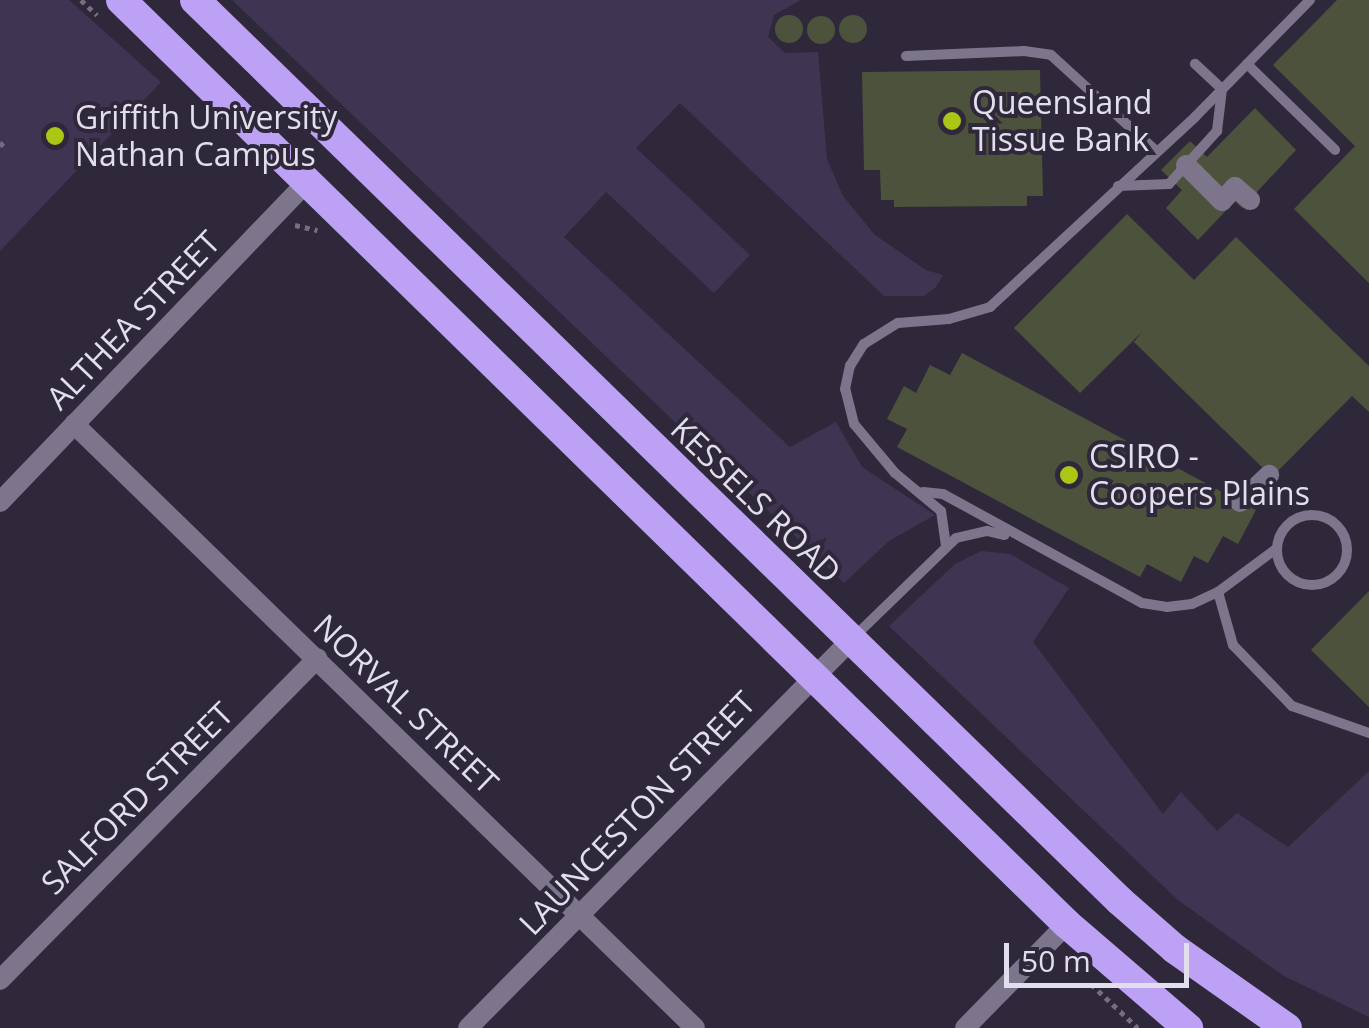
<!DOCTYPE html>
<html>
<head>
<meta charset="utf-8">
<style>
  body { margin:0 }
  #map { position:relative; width:1369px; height:1028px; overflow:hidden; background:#2e283a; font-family:"Open Sans",sans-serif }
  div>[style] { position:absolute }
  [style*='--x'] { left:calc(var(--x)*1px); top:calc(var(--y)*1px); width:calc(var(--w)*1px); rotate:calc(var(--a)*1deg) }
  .green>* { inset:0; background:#3f3553 }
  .building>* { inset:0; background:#4d523d }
  .round { border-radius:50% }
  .path>* { height:5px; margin-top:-2.5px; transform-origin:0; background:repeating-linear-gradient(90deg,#746e7f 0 5px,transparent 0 10px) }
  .lane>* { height:10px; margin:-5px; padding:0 5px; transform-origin:5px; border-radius:5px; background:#7c758b }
  .lane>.ring { margin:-5px; padding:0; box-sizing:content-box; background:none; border:10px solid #7c758b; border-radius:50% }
  .street>* { height:20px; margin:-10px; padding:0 10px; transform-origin:10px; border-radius:10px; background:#7c758b }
  .highway>* { height:30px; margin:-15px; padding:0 15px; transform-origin:15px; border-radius:15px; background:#bda1f5 }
  .dots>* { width:28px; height:28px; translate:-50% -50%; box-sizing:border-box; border:5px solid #2e283a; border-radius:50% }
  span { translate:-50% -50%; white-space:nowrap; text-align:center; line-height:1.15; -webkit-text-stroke:8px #2e283a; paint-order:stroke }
  .poi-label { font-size:32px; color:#e2deeb }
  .left { translate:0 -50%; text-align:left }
  .street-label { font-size:32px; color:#e2deeb }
  .scale { position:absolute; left:1004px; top:943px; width:185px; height:45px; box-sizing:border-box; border:5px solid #e2deeb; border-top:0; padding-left:12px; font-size:30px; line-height:35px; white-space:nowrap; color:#e2deeb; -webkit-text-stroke:8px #2e283a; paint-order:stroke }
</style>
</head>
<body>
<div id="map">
  <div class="green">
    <i style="clip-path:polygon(0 0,69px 0,161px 82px,0 251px)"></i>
    <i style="clip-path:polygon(232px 0,801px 0,774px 15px,768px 37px,785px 53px,818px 52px,827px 159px,843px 196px,875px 235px,926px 270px,943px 275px,936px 287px,924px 296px,884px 296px,680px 103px,636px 148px,750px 255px,714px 293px,606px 192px,564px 237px,790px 447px,836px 422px,862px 467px,935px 515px,889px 541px,844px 583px)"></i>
    <i style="clip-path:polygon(981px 551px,1010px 554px,1069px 588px,1033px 642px,1163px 814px,1181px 792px,1217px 831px,1237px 813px,1288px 847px,1369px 771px,1369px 1017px,1284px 976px,1178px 900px,889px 626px,955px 564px)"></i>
  </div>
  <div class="building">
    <i style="clip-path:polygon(1337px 0,1369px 0,1369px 283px,1294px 209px,1355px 146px,1273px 65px)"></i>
    <i class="round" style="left:775px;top:15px;width:28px;height:28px"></i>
    <i class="round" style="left:839px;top:15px;width:28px;height:28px"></i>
    <i class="round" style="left:807px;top:16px;width:28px;height:28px"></i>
    <i style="clip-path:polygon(1040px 70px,1043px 196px,1027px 196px,1027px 206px,894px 207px,894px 200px,881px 200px,880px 170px,864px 170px,862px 72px)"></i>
    <i style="clip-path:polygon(1255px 108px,1296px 150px,1242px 208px,1235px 201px,1198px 240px,1166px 208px,1182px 190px,1161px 170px,1190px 141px,1207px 157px)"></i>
    <i style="clip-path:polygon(1127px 214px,1194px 280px,1236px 237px,1369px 366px,1369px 412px,1352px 396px,1272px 477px,1134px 342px,1142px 332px,1080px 393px,1014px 328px)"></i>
    <i style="clip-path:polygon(962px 353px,1256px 510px,1238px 544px,1223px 536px,1208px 563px,1194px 556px,1181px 582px,1147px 564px,1140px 577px,897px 447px,907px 429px,887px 419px,904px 386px,916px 393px,930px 365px,950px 375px)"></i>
    <i style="clip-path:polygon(1369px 591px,1369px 707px,1311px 650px)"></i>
  </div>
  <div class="path">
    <i style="--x:81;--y:0;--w:22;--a:43"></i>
    <i style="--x:0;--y:146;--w:9;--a:-49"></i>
    <i style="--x:295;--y:225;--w:23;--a:13"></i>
    <i style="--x:1091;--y:984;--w:64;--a:43.1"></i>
  </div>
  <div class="lane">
    <i style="--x:906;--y:56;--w:118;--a:-2.4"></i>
    <i style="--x:1024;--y:51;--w:27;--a:8"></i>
    <i style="--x:1051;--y:55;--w:142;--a:42.4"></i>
    <i style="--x:1247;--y:64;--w:123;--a:44.3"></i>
    <i style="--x:1118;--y:186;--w:51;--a:-2.2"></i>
    <i style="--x:1169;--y:184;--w:72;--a:-47.8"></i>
    <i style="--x:1217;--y:131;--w:42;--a:-83.2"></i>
    <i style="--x:1222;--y:89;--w:37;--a:-137"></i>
    <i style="--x:923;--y:492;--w:20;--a:6"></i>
    <i style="--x:943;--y:494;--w:227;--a:28.7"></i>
    <i style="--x:1142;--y:603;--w:25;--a:9"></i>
    <i style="--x:1167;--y:607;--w:25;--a:-7"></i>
    <i style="--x:1192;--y:604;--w:29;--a:-25"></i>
    <i style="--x:1218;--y:592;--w:72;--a:-36.6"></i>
    <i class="ring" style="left:1277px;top:515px;width:60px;height:60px"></i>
    <i style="--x:946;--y:546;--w:35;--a:-98"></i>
    <i style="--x:941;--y:511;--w:60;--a:-140.4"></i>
    <i style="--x:895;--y:473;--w:64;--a:-129.9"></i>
    <i style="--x:854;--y:424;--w:36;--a:-104"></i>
    <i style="--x:845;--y:389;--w:24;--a:-78"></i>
    <i style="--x:850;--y:366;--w:26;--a:-58"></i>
    <i style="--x:864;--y:344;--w:40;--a:-32"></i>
    <i style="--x:898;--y:323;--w:51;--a:-4.5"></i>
    <i style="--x:949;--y:319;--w:43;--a:-16.3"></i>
    <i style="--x:990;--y:307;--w:280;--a:-42.8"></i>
    <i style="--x:1195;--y:117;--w:164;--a:-45.5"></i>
    <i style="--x:1218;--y:592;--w:55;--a:74.2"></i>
    <i style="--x:1233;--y:645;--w:85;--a:46"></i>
    <i style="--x:1292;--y:706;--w:82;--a:19.3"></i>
    <i style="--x:854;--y:637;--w:142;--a:-44.1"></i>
    <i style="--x:956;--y:538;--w:32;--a:-13"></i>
    <i style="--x:987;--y:531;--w:18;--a:13"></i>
  </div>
  <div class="street">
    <i style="--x:1186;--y:165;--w:51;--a:45"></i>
    <i style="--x:1222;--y:201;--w:19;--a:-47"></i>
    <i style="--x:1235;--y:187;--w:20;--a:41"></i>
    <i style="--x:74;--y:424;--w:866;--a:44.2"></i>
    <i style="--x:0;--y:502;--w:446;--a:-46.2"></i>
    <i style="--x:1240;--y:502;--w:40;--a:-43"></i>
    <i style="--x:0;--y:980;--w:452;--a:-45.4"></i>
    <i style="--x:468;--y:1028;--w:542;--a:-45.37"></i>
    <i style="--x:965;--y:1028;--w:146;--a:-45.6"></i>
  </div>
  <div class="highway">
    <i style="--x:121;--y:0;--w:1322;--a:44.33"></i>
    <i style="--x:1067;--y:924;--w:160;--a:40.7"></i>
    <i style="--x:195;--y:0;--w:1291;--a:44.25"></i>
    <i style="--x:1120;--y:901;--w:73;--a:41.1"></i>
    <i style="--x:1175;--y:949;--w:137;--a:35.2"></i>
  </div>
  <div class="dots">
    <i style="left:952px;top:121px;background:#abc615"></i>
    <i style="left:55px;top:136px;background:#abc615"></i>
    <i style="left:1069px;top:475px;background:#abc615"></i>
  </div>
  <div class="poi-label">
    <span class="left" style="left:972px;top:121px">Queensland<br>Tissue Bank</span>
    <span class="left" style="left:75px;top:136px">Griffith University<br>Nathan Campus</span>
    <span class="left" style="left:1089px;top:475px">CSIRO -<br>Coopers Plains</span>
  </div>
  <div class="street-label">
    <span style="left:133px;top:320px;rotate:-46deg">ALTHEA STREET</span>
    <span style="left:756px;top:500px;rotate:44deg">KESSELS ROAD</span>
    <span style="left:406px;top:704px;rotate:44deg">NORVAL STREET</span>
    <span style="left:137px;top:798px;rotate:-45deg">SALFORD STREET</span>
    <span style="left:637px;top:813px;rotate:-46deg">LAUNCESTON STREET</span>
  </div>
  <div class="scale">50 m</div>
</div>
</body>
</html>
